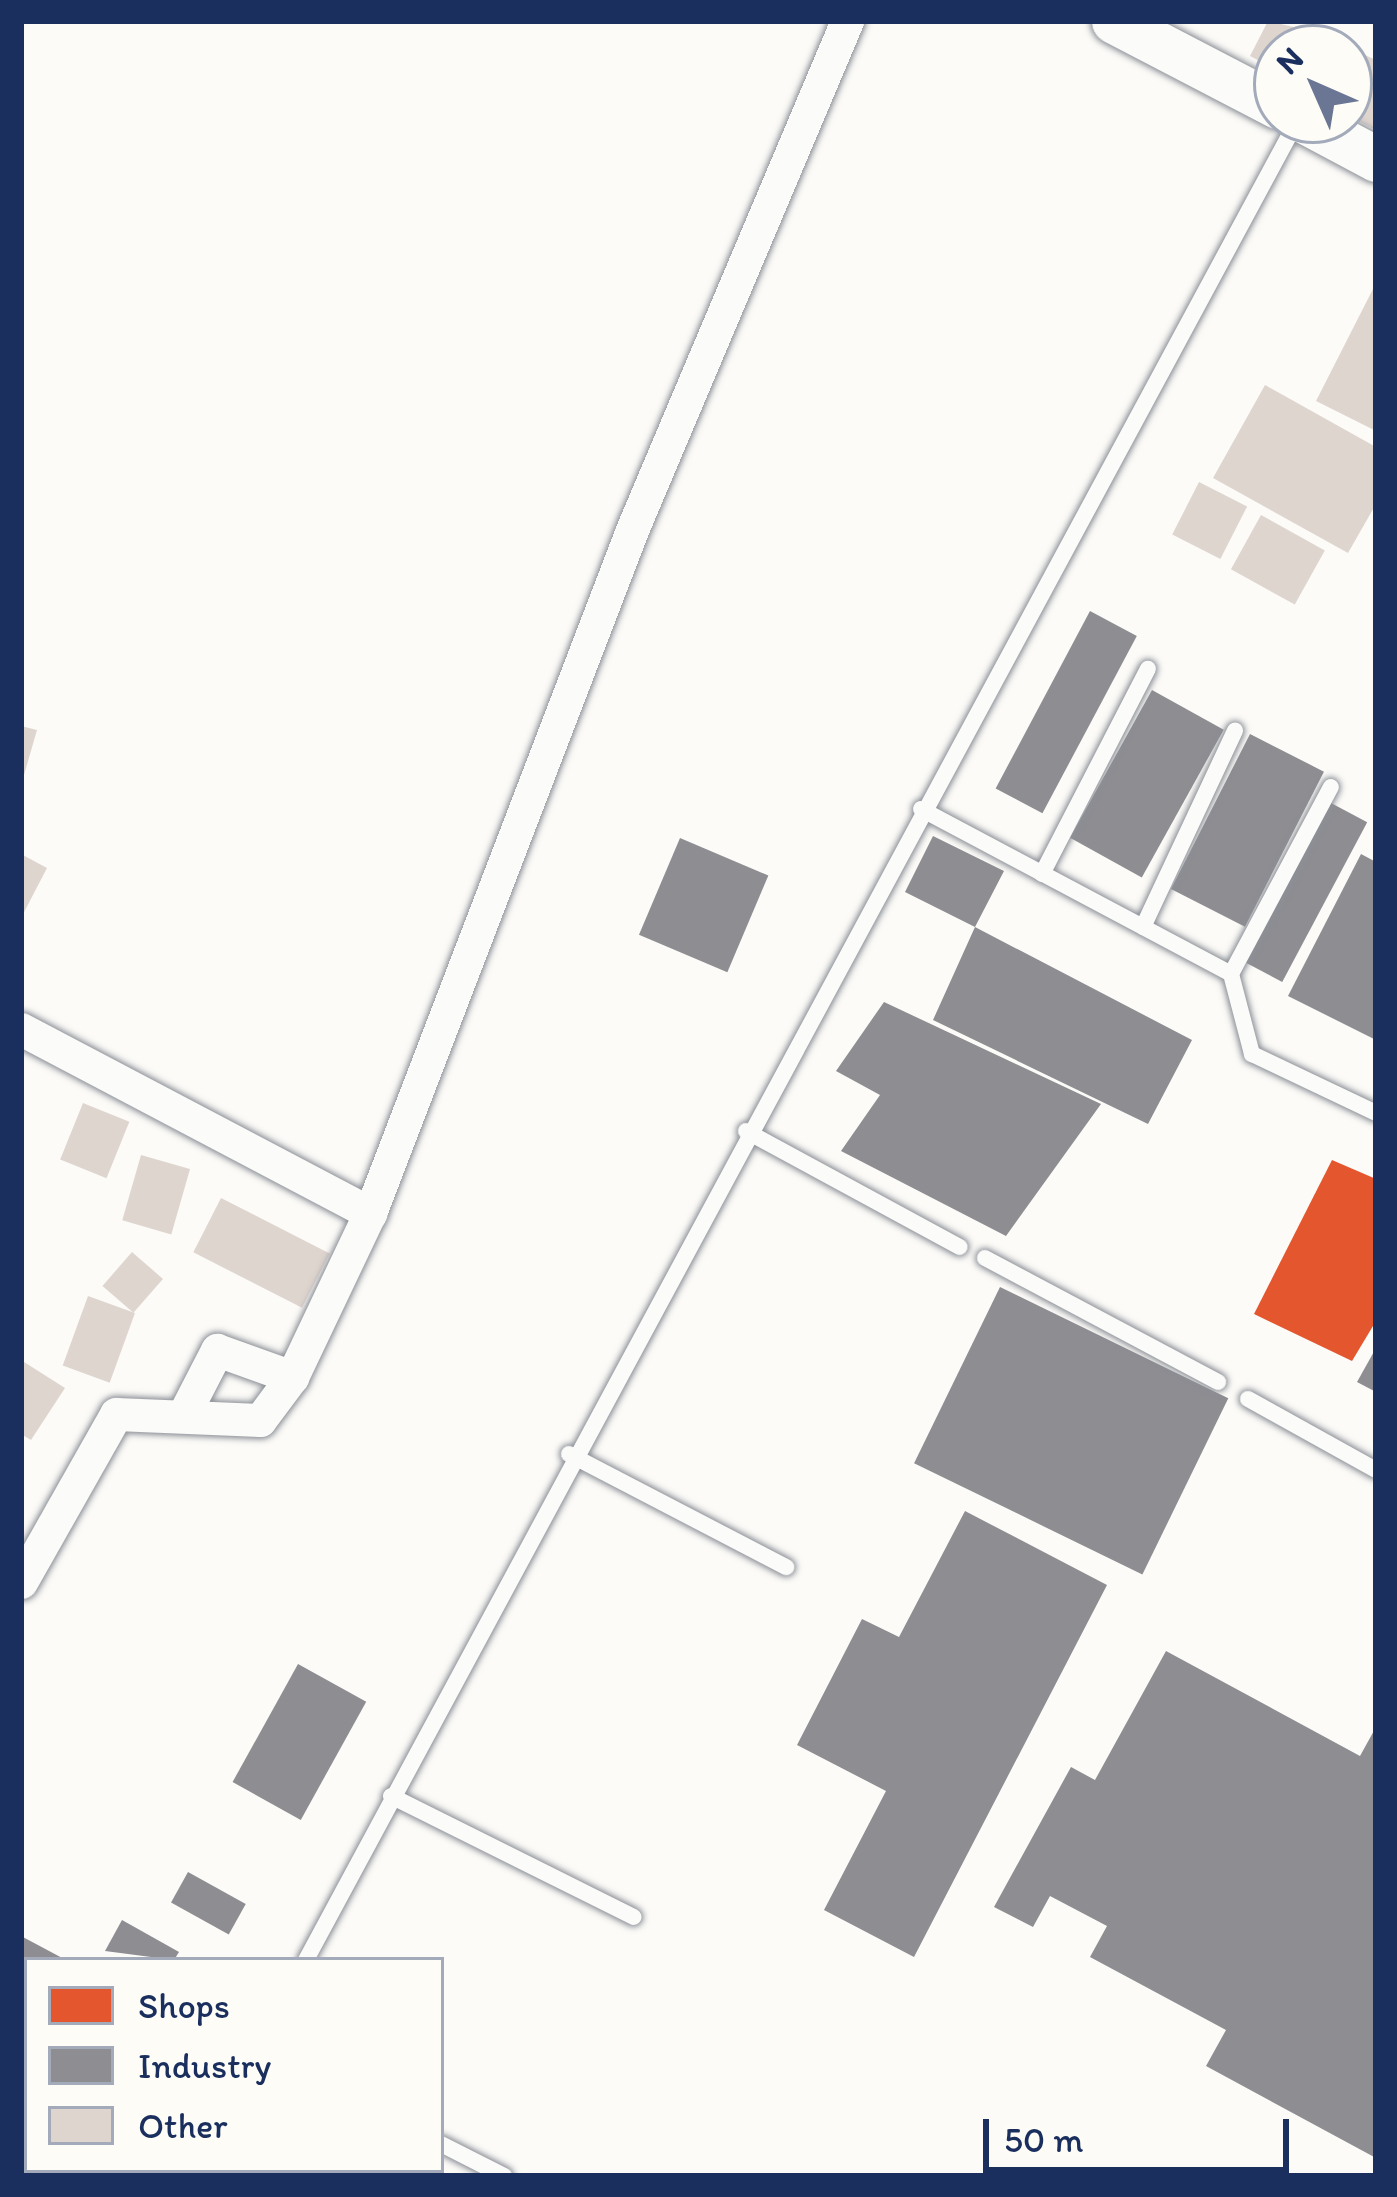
<!DOCTYPE html>
<html>
<head>
<meta charset="utf-8">
<style>
  body { margin:0 }
  #map { position:relative; width:1397px; height:2197px; overflow:hidden; background:#fcfbf8; font-family:Itim,sans-serif }
  div>[style] { position:absolute }
  [style*='--x'] { left:calc(var(--x)*1px); top:calc(var(--y)*1px); width:calc(var(--w)*1px); rotate:calc(var(--a)*1deg) }
  .shops>* { inset:0; background:#e4572e }
  .industry>* { inset:0; background:#8d8d92; transform-origin:0 0 }
  .building>* { inset:0; background:#dfd5cf; transform-origin:0 0 }
  .roads { filter:drop-shadow(0 0 3px #8c9097) drop-shadow(0 0 3px #8c9097) }
  .lane>* { height:16px; margin:-8px; padding:0 8px; transform-origin:8px; border-radius:8px; background:#fbfbf9 }
  .street>* { height:33px; margin:-16.5px; padding:0 16.5px; transform-origin:16.5px; border-radius:16.5px; background:#fbfbf9 }
  .secondary>* { height:45px; margin:-22.5px; padding:0 22.5px; transform-origin:22.5px; border-radius:22.5px; background:#fbfbf9 }
  span { translate:-50% -50%; white-space:nowrap; text-align:center; line-height:1.15; -webkit-text-stroke:12px #fdfcf7; paint-order:stroke }
  .frame { position:absolute; inset:0; border:24px solid #1b2f5e; pointer-events:none }
  .legend { position:absolute; left:24px; top:1957px; width:420px; height:216px; box-sizing:border-box; background:#fdfcf7; border:3px solid #a3aaba; margin:0; padding:15px 21px; list-style:none; font-size:36px; color:#1b2f5e }
  .legend li { display:flex; align-items:center; gap:24px; height:60px }
  .legend b { width:60px; border:3px solid #a3aaba }
  .north { position:absolute; left:1253px; top:24px; width:120px; height:120px; box-sizing:border-box; background:#fdfcf7; border:3px solid #a3aaba; border-radius:50%; rotate:315deg; font-size:33px; font-weight:700; line-height:48px; text-align:center; color:#1b2f5e }
  .north::after { content:''; display:block; margin:auto; width:42px; height:54px; background:#6a7694; clip-path:polygon(50% 0,100% 100%,50% 72%,0 100%) }
  .scale { position:absolute; left:983px; top:2119px; width:306px; height:54px; box-sizing:border-box; border:6px solid #1b2f5e; border-top:0; padding-left:15px; font-size:36px; line-height:42px; white-space:nowrap; color:#1b2f5e; -webkit-text-stroke:9px #fdfcf7; paint-order:stroke }
</style>
</head>
<body>
<div id="map">
  <div class="shops">
    <i style="clip-path:polygon(1332px 1160px,1376px 1179px,1376px 1321px,1352px 1361px,1254px 1314px)"></i>
  </div>
  <div class="industry">
    <i style="left:1090px;top:611px;width:53px;height:201px;rotate:28deg"></i>
    <i style="left:1152px;top:690px;width:82px;height:169px;rotate:29deg"></i>
    <i style="left:1250px;top:734px;width:83px;height:174px;rotate:27deg"></i>
    <i style="left:1331px;top:803px;width:41px;height:181px;rotate:28deg"></i>
    <i style="clip-path:polygon(933px 836px,1004px 871px,975px 927px,1192px 1040px,1148px 1124px,933px 1020px,975px 927px,905px 892px)"></i>
    <i style="left:680px;top:838px;width:96px;height:105px;rotate:23deg"></i>
    <i style="clip-path:polygon(1361px 854px,1376px 862px,1376px 1040px,1288px 996px)"></i>
    <i style="clip-path:polygon(884px 1002px,1101px 1104px,1006px 1236px,841px 1151px,880px 1095px,836px 1071px)"></i>
    <i style="left:1000px;top:1287px;width:254px;height:196px;rotate:26deg"></i>
    <i style="clip-path:polygon(1376px 1348px,1376px 1392px,1357px 1382px)"></i>
    <i style="clip-path:polygon(965px 1511px,1107px 1585px,914px 1957px,824px 1910px,886px 1791px,797px 1745px,862px 1619px,899px 1637px)"></i>
    <i style="clip-path:polygon(1166px 1651px,1360px 1756px,1376px 1727px,1376px 2158px,1206px 2066px,1226px 2030px,1090px 1957px,1107px 1926px,1050px 1896px,1033px 1927px,994px 1907px,1071px 1767px,1095px 1780px)"></i>
    <i style="left:298px;top:1664px;width:78px;height:135px;rotate:29deg"></i>
    <i style="left:188px;top:1872px;width:66px;height:35px;rotate:29deg"></i>
    <i style="clip-path:polygon(122px 1920px,179px 1952px,174px 1960px,105px 1951px)"></i>
    <i style="clip-path:polygon(21px 1936px,66px 1960px,27px 1960px,27px 2024px)"></i>
    <i style="clip-path:polygon(27px 2034px,27px 2109px,21px 2106px)"></i>
  </div>
  <div class="building">
    <i style="clip-path:polygon(1268px 21px,1315px 32px,1307px 48px,1277px 48px,1277px 70px,1250px 56px)"></i>
    <i style="clip-path:polygon(1349px 48px,1376px 60px,1376px 130px,1349px 116px)"></i>
    <i style="clip-path:polygon(1376px 283px,1376px 431px,1316px 401px)"></i>
    <i style="clip-path:polygon(1265px 385px,1376px 447px,1376px 504px,1348px 553px,1213px 478px)"></i>
    <i style="left:1199px;top:482px;width:54px;height:59px;rotate:27deg"></i>
    <i style="left:1261px;top:515px;width:73px;height:62px;rotate:29deg"></i>
    <i style="clip-path:polygon(21px 726px,37px 730px,22px 782px,21px 781px)"></i>
    <i style="clip-path:polygon(21px 854px,47px 868px,21px 918px)"></i>
    <i style="left:83px;top:1103px;width:50px;height:61px;rotate:22deg"></i>
    <i style="left:141px;top:1155px;width:51px;height:68px;rotate:16deg"></i>
    <i style="left:221px;top:1198px;width:122px;height:61px;rotate:27deg"></i>
    <i style="left:132px;top:1252px;width:41px;height:45px;rotate:41deg"></i>
    <i style="left:88px;top:1296px;width:50px;height:74px;rotate:20deg"></i>
    <i style="clip-path:polygon(21px 1360px,65px 1388px,31px 1440px,21px 1434px)"></i>
  </div>
  <div class="roads">
    <div class="lane">
      <i style="--x:921;--y:809;--w:351;--a:28"></i>
      <i style="--x:1231;--y:974;--w:212;--a:-61.9"></i>
      <i style="--x:1042;--y:874;--w:231;--a:-62.7"></i>
      <i style="--x:1143;--y:927;--w:217;--a:-64.9"></i>
      <i style="--x:1231;--y:974;--w:83;--a:75.3"></i>
      <i style="--x:1252;--y:1054;--w:137;--a:25.4"></i>
      <i style="--x:746;--y:1131;--w:243;--a:28.5"></i>
      <i style="--x:985;--y:1258;--w:264;--a:28"></i>
      <i style="--x:1248;--y:1399;--w:146;--a:29"></i>
      <i style="--x:569;--y:1454;--w:245;--a:27.5"></i>
      <i style="--x:391;--y:1796;--w:271;--a:26.5"></i>
      <i style="--x:306;--y:1960;--w:2089;--a:-61.68"></i>
      <i style="--x:441;--y:2144;--w:71;--a:26.9"></i>
      <i style="--x:192;--y:2176;--w:7;--a:-63"></i>
    </div>
    <div class="street">
      <i style="--x:21;--y:1029;--w:395;--a:27.8"></i>
      <i style="--x:185;--y:1412;--w:70;--a:-62.7"></i>
      <i style="--x:217;--y:1350;--w:80;--a:19.8"></i>
      <i style="--x:21;--y:1582;--w:193;--a:-60.5"></i>
      <i style="--x:116;--y:1414;--w:144;--a:2.4"></i>
      <i style="--x:260;--y:1420;--w:54;--a:-53.3"></i>
      <i style="--x:292;--y:1377;--w:182;--a:-64.6"></i>
      <i style="--x:370;--y:1213;--w:732;--a:-69.01"></i>
      <i style="--x:632;--y:530;--w:553;--a:-67.1"></i>
    </div>
    <div class="secondary">
      <i style="--x:1114;--y:21;--w:184;--a:27.5"></i>
      <i style="--x:1303;--y:120;--w:83;--a:28.1"></i>
    </div>
  </div>
  <div class="frame"></div>
  <ul class="legend">
  <li><b style="height:33px;background:#e4572e"></b>Shops</li>
  <li><b style="height:33px;background:#8d8d92"></b>Industry</li>
  <li><b style="height:33px;background:#dfd5cf"></b>Other</li>
  </ul>
  <div class="north">N</div>
  <div class="scale">50 m</div>
</div>
</body>
</html>
